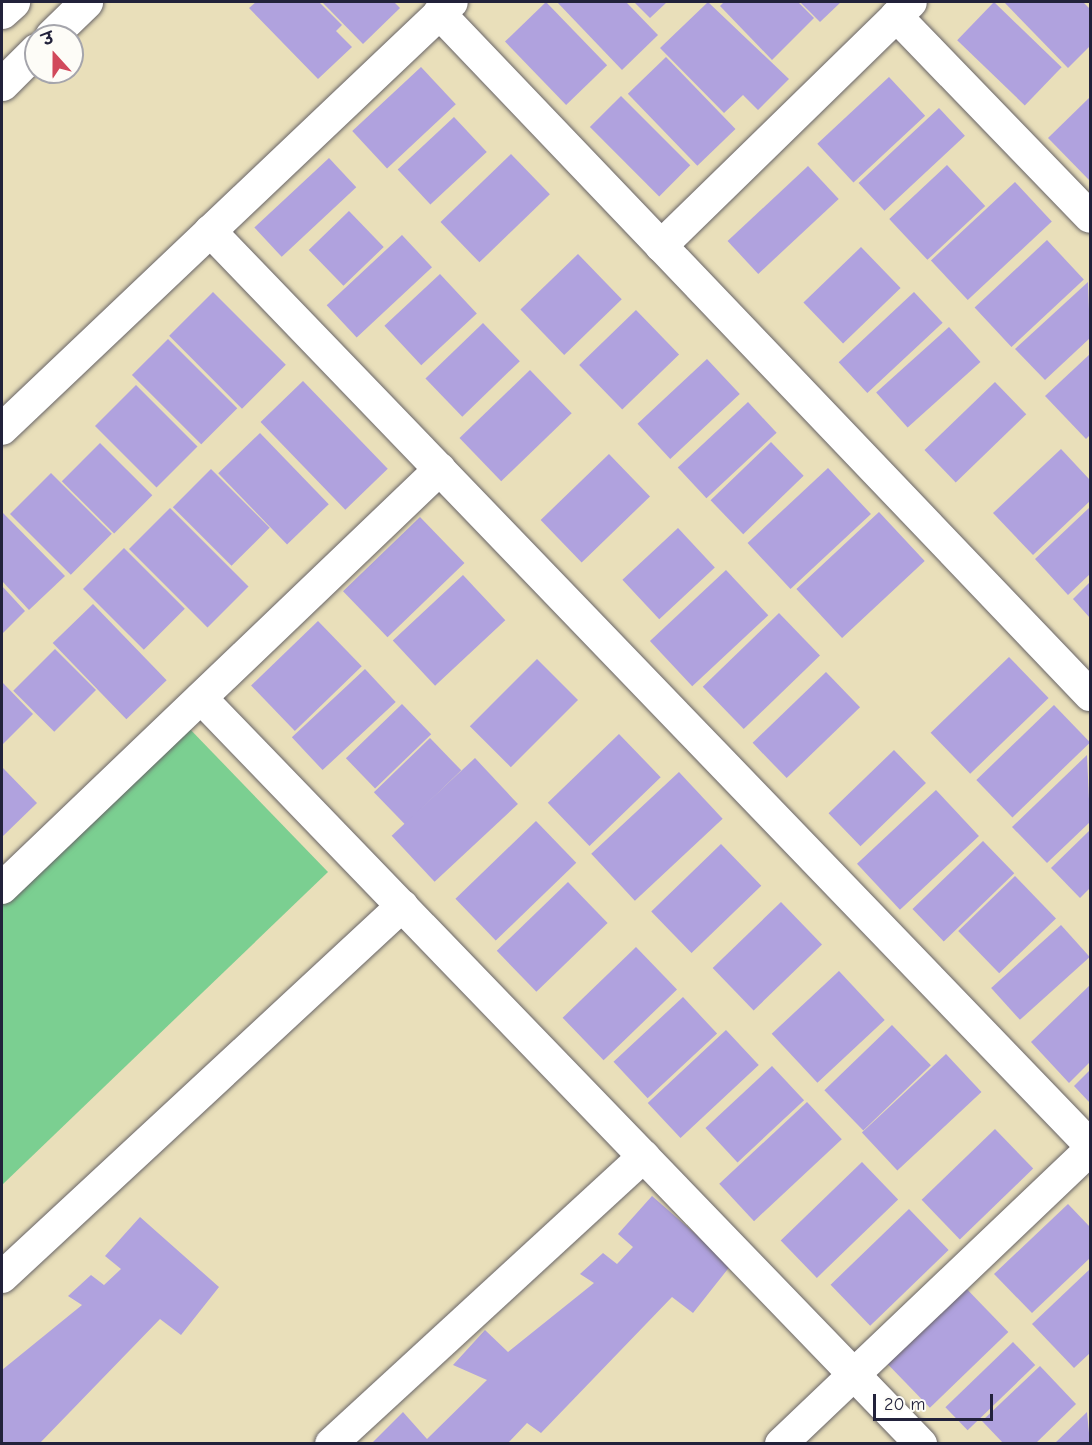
<!DOCTYPE html>
<html>
<head>
<meta charset="utf-8">
<style>
  body { margin:0 }
  #map { position:relative; width:1092px; height:1445px; overflow:hidden; background:#e9dfba; font-family:"Comic Neue","Playpen Sans Deva",sans-serif }
  div>[style] { position:absolute }
  [style*='--x'] { left:calc(var(--x)*1px); top:calc(var(--y)*1px); width:calc(var(--w)*1px); rotate:calc(var(--a)*1deg) }
  .green>* { inset:0; background:#7bcf91 }
  .building>* { inset:0; background:#b0a2de; transform-origin:0 0 }
  .roads { filter:drop-shadow(0 0 2px #686467) drop-shadow(0 0 2px #686467) }
  .minor>* { height:32px; margin:-16px; padding:0 16px; transform-origin:16px; border-radius:16px; background:#fff }
  .tertiary>* { height:33px; margin:-16.5px; padding:0 16.5px; transform-origin:16.5px; border-radius:16.5px; background:#fff }
  span { translate:-50% -50%; white-space:nowrap; text-align:center; line-height:1.15; -webkit-text-stroke:4.5px #fdfcf7; paint-order:stroke }
  .frame { position:absolute; inset:0; border:3px solid #22223b; pointer-events:none }
  .north { position:absolute; left:24px; top:24px; width:60px; height:60px; box-sizing:border-box; background:#fdfcf7; border:2px solid #a5a5ac; border-radius:50%; rotate:339deg; font-size:16px; font-weight:700; line-height:24px; text-align:center; color:#22223b }
  .north::after { content:''; display:block; margin:auto; width:21px; height:27px; background:#d1495b; clip-path:polygon(50% 0,100% 100%,50% 72%,0 100%) }
  .scale { position:absolute; left:873px; top:1394px; width:120px; height:27px; box-sizing:border-box; border:3px solid #22223b; border-top:0; padding-left:8px; font-size:18px; line-height:21px; white-space:nowrap; color:#22223b; -webkit-text-stroke:4px #fdfcf7; paint-order:stroke }
</style>
</head>
<body>
<div id="map">
  <div class="green">
    <i style="clip-path:polygon(186px 725px,328px 872px,2px 1185px,2px 901px)"></i>
  </div>
  <div class="building">
    <i style="clip-path:polygon(256px 2px,319px 2px,342px 25px,336px 31px,352px 47px,318px 79px,249px 8px)"></i>
    <i style="clip-path:polygon(322px 2px,394px 2px,400px 8px,363px 44px)"></i>
    <i style="left:546px;top:2px;width:88px;height:57px;rotate:46deg"></i>
    <i style="clip-path:polygon(557px 2px,626px 2px,658px 35px,622px 70px)"></i>
    <i style="clip-path:polygon(634px 2px,667px 2px,650px 18px)"></i>
    <i style="clip-path:polygon(708px 2px,789px 79px,758px 110px,743px 95px,724px 113px,660px 48px)"></i>
    <i style="clip-path:polygon(724px 2px,798px 2px,814px 18px,772px 60px,720px 6px)"></i>
    <i style="clip-path:polygon(800px 2px,841px 2px,820px 22px)"></i>
    <i style="left:994px;top:2px;width:94px;height:53px;rotate:44deg"></i>
    <i style="clip-path:polygon(1004px 2px,1083px 2px,1090px 9px,1090px 46px,1068px 68px)"></i>
    <i style="left:666px;top:57px;width:100px;height:53px;rotate:46deg"></i>
    <i style="left:421px;top:67px;width:51px;height:94px;rotate:47deg"></i>
    <i style="left:889px;top:77px;width:53px;height:98px;rotate:47deg"></i>
    <i style="left:621px;top:96px;width:98px;height:44px;rotate:45deg"></i>
    <i style="clip-path:polygon(1090px 97px,1090px 181px,1048px 138px)"></i>
    <i style="left:939px;top:108px;width:38px;height:110px;rotate:47deg"></i>
    <i style="left:454px;top:117px;width:48px;height:77px;rotate:47deg"></i>
    <i style="left:511px;top:154px;width:56px;height:98px;rotate:46deg"></i>
    <i style="left:329px;top:158px;width:40px;height:102px;rotate:47deg"></i>
    <i style="left:947px;top:165px;width:56px;height:79px;rotate:47deg"></i>
    <i style="left:808px;top:166px;width:45px;height:110px;rotate:47deg"></i>
    <i style="left:1015px;top:182px;width:54px;height:115px;rotate:47deg"></i>
    <i style="left:349px;top:211px;width:50px;height:56px;rotate:46deg"></i>
    <i style="left:402px;top:235px;width:44px;height:103px;rotate:47deg"></i>
    <i style="left:1047px;top:240px;width:54px;height:99px;rotate:47deg"></i>
    <i style="left:861px;top:247px;width:57px;height:80px;rotate:46deg"></i>
    <i style="left:578px;top:254px;width:63px;height:80px;rotate:46deg"></i>
    <i style="left:440px;top:274px;width:54px;height:76px;rotate:47deg"></i>
    <i style="clip-path:polygon(1088px 282px,1090px 338px,1045px 380px,1015px 349px)"></i>
    <i style="left:213px;top:292px;width:103px;height:62px;rotate:45deg"></i>
    <i style="left:914px;top:292px;width:42px;height:103px;rotate:47deg"></i>
    <i style="left:636px;top:310px;width:62px;height:79px;rotate:46deg"></i>
    <i style="left:483px;top:323px;width:53px;height:80px;rotate:46deg"></i>
    <i style="left:949px;top:327px;width:47px;height:98px;rotate:48deg"></i>
    <i style="left:168px;top:339px;width:98px;height:51px;rotate:45deg"></i>
    <i style="clip-path:polygon(1090px 354px,1090px 435px,1086px 439px,1045px 396px)"></i>
    <i style="left:707px;top:359px;width:48px;height:95px;rotate:47deg"></i>
    <i style="left:530px;top:370px;width:60px;height:98px;rotate:46deg"></i>
    <i style="left:303px;top:381px;width:122px;height:59px;rotate:46deg"></i>
    <i style="left:995px;top:382px;width:45px;height:98px;rotate:46deg"></i>
    <i style="left:136px;top:385px;width:87px;height:58px;rotate:45deg"></i>
    <i style="left:748px;top:402px;width:42px;height:96px;rotate:47deg"></i>
    <i style="left:260px;top:433px;width:99px;height:58px;rotate:46deg"></i>
    <i style="left:771px;top:442px;width:47px;height:84px;rotate:46deg"></i>
    <i style="left:100px;top:443px;width:74px;height:54px;rotate:45deg"></i>
    <i style="clip-path:polygon(1061px 449px,1090px 480px,1090px 501px,1033px 555px,993px 513px)"></i>
    <i style="left:609px;top:454px;width:59px;height:95px;rotate:46deg"></i>
    <i style="left:828px;top:468px;width:63px;height:110px;rotate:47deg"></i>
    <i style="left:211px;top:469px;width:83px;height:54px;rotate:45deg"></i>
    <i style="left:51px;top:473px;width:86px;height:58px;rotate:45deg"></i>
    <i style="clip-path:polygon(1090px 507px,1090px 574px,1068px 595px,1035px 559px)"></i>
    <i style="left:170px;top:508px;width:111px;height:58px;rotate:45deg"></i>
    <i style="clip-path:polygon(2px 512px,65px 576px,29px 610px,2px 581px)"></i>
    <i style="left:879px;top:512px;width:67px;height:113px;rotate:47deg"></i>
    <i style="left:420px;top:517px;width:64px;height:107px;rotate:46deg"></i>
    <i style="left:678px;top:528px;width:54px;height:76px;rotate:47deg"></i>
    <i style="left:124px;top:548px;width:86px;height:58px;rotate:45deg"></i>
    <i style="left:726px;top:570px;width:62px;height:104px;rotate:47deg"></i>
    <i style="left:463px;top:575px;width:62px;height:96px;rotate:47deg"></i>
    <i style="clip-path:polygon(1090px 582px,1090px 618px,1073px 599px)"></i>
    <i style="clip-path:polygon(2px 586px,25px 611px,2px 634px)"></i>
    <i style="left:93px;top:604px;width:106px;height:56px;rotate:46deg"></i>
    <i style="left:779px;top:613px;width:59px;height:106px;rotate:46deg"></i>
    <i style="left:318px;top:621px;width:63px;height:93px;rotate:46deg"></i>
    <i style="left:55px;top:649px;width:58px;height:59px;rotate:45deg"></i>
    <i style="left:1009px;top:657px;width:57px;height:109px;rotate:46deg"></i>
    <i style="left:537px;top:659px;width:58px;height:95px;rotate:45deg"></i>
    <i style="left:365px;top:669px;width:45px;height:100px;rotate:47deg"></i>
    <i style="left:826px;top:672px;width:49px;height:102px;rotate:46deg"></i>
    <i style="clip-path:polygon(2px 682px,33px 714px,2px 745px)"></i>
    <i style="left:402px;top:704px;width:42px;height:78px;rotate:46deg"></i>
    <i style="left:1054px;top:705px;width:52px;height:108px;rotate:46deg"></i>
    <i style="left:619px;top:734px;width:60px;height:99px;rotate:46deg"></i>
    <i style="left:430px;top:738px;width:45px;height:78px;rotate:46deg"></i>
    <i style="left:894px;top:750px;width:46px;height:91px;rotate:46deg"></i>
    <i style="clip-path:polygon(1087px 755px,1090px 822px,1047px 863px,1012px 827px)"></i>
    <i style="left:475px;top:758px;width:63px;height:114px;rotate:47deg"></i>
    <i style="clip-path:polygon(2px 767px,37px 803px,2px 837px)"></i>
    <i style="left:679px;top:772px;width:64px;height:120px;rotate:47deg"></i>
    <i style="left:936px;top:790px;width:63px;height:108px;rotate:47deg"></i>
    <i style="left:536px;top:821px;width:58px;height:112px;rotate:46deg"></i>
    <i style="clip-path:polygon(1090px 830px,1090px 888px,1080px 898px,1051px 868px)"></i>
    <i style="left:983px;top:841px;width:45px;height:98px;rotate:46deg"></i>
    <i style="left:721px;top:844px;width:58px;height:97px;rotate:46deg"></i>
    <i style="left:1015px;top:876px;width:59px;height:79px;rotate:46deg"></i>
    <i style="left:568px;top:882px;width:57px;height:99px;rotate:46deg"></i>
    <i style="left:781px;top:902px;width:59px;height:95px;rotate:46deg"></i>
    <i style="left:1061px;top:925px;width:43px;height:94px;rotate:48deg"></i>
    <i style="left:636px;top:947px;width:59px;height:102px;rotate:46deg"></i>
    <i style="left:839px;top:971px;width:67px;height:92px;rotate:47deg"></i>
    <i style="clip-path:polygon(1090px 985px,1090px 1062px,1069px 1083px,1031px 1042px)"></i>
    <i style="left:683px;top:997px;width:50px;height:95px;rotate:47deg"></i>
    <i style="left:892px;top:1025px;width:56px;height:94px;rotate:46deg"></i>
    <i style="left:726px;top:1030px;width:48px;height:107px;rotate:47deg"></i>
    <i style="left:946px;top:1054px;width:52px;height:115px;rotate:47deg"></i>
    <i style="left:772px;top:1066px;width:47px;height:91px;rotate:47deg"></i>
    <i style="clip-path:polygon(1090px 1070px,1090px 1103px,1074px 1086px)"></i>
    <i style="left:807px;top:1102px;width:51px;height:120px;rotate:47deg"></i>
    <i style="left:995px;top:1129px;width:55px;height:102px;rotate:46deg"></i>
    <i style="left:862px;top:1162px;width:52px;height:113px;rotate:46deg"></i>
    <i style="clip-path:polygon(652px 1196px,731px 1265px,693px 1313px,672px 1297px,541px 1433px,527px 1423px,507px 1444px,371px 1444px,403px 1412px,427px 1439px,487px 1380px,453px 1365px,485px 1330px,508px 1352px,594px 1283px,580px 1274px,603px 1253px,617px 1264px,633px 1247px,618px 1234px)"></i>
    <i style="clip-path:polygon(1068px 1204px,1090px 1227px,1090px 1258px,1032px 1313px,994px 1274px)"></i>
    <i style="left:909px;top:1209px;width:57px;height:109px;rotate:46deg"></i>
    <i style="clip-path:polygon(140px 1217px,219px 1287px,181px 1335px,160px 1319px,39px 1444px,2px 1444px,2px 1370px,82px 1305px,68px 1296px,91px 1275px,104px 1285px,121px 1269px,105px 1256px)"></i>
    <i style="clip-path:polygon(1090px 1269px,1090px 1353px,1074px 1368px,1032px 1324px)"></i>
    <i style="left:959px;top:1281px;width:71px;height:109px;rotate:46deg"></i>
    <i style="left:1013px;top:1342px;width:32px;height:94px;rotate:46deg"></i>
    <i style="clip-path:polygon(1040px 1366px,1076px 1404px,1035px 1444px,1004px 1444px,982px 1421px)"></i>
    <i style="clip-path:polygon(1087px 1412px,1090px 1444px,1054px 1444px)"></i>
  </div>
  <div class="roads">
    <div class="minor">
      <i style="--x:439;--y:13;--w:943;--a:46.33"></i>
      <i style="--x:896;--y:16;--w:279;--a:46"></i>
      <i style="--x:210;--y:231;--w:1269;--a:46.09"></i>
      <i style="--x:661;--y:246;--w:349;--a:-44.3"></i>
      <i style="--x:2;--y:429;--w:620;--a:-43.5"></i>
      <i style="--x:201;--y:698;--w:1037;--a:46.02"></i>
      <i style="--x:2;--y:888;--w:606;--a:-43.73"></i>
      <i style="--x:2;--y:1277;--w:546;--a:-42.85"></i>
      <i style="--x:331;--y:1444;--w:425;--a:-42.6"></i>
      <i style="--x:781;--y:1444;--w:427;--a:-43.6"></i>
    </div>
    <div class="tertiary">
      <i style="--x:2;--y:12;--w:15;--a:-42"></i>
      <i style="--x:51;--y:36;--w:49;--a:-44.2"></i>
      <i style="--x:2;--y:84;--w:48;--a:-45"></i>
    </div>
  </div>
  <div class="frame"></div>
  <div class="north">उ</div>
  <div class="scale">20 m</div>
</div>
</body>
</html>
